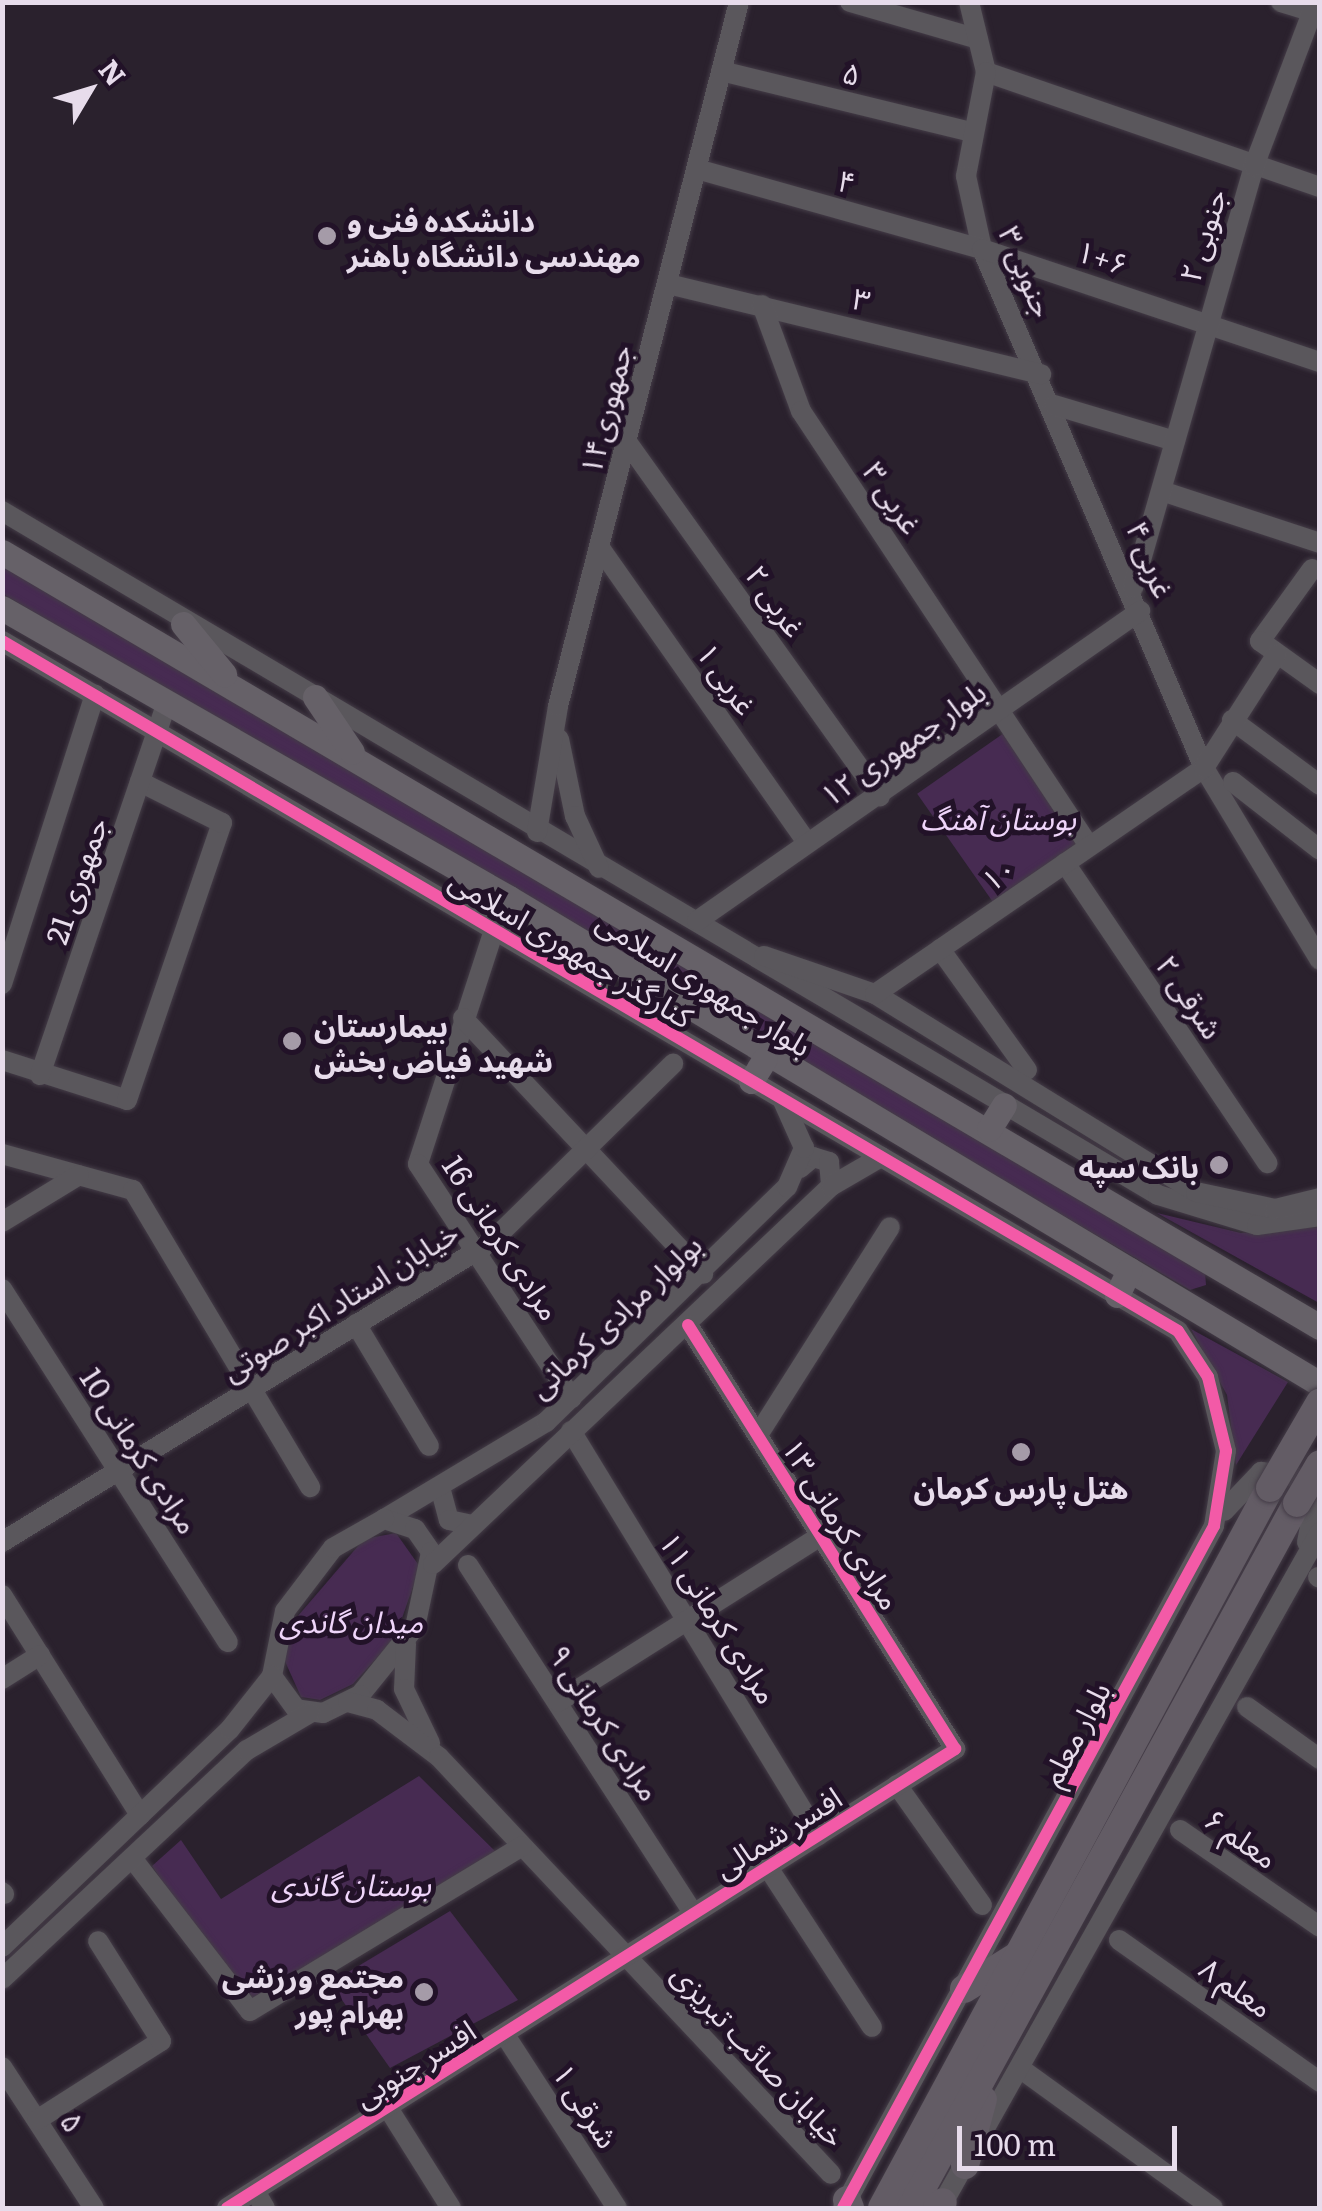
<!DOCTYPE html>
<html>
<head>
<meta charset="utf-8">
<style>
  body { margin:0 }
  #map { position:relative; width:1322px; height:2211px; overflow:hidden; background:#2a212d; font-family:Literata,"Noto Sans Arabic",serif }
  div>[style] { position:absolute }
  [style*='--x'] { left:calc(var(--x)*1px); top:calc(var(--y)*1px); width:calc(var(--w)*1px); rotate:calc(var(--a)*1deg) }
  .green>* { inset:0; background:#472b52; transform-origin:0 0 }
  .roads { filter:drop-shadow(0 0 2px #443c47) drop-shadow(0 0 2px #443c47) }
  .minor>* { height:20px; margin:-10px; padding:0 10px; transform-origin:10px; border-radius:10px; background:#5a575c }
  .major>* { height:25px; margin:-12.5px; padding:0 12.5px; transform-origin:12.5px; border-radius:12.5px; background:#666168 }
  .highway>* { height:28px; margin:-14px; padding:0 14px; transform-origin:14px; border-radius:14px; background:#635c65 }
  .bridges { filter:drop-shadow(0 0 2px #443c47) drop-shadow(0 0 2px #443c47) }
  .highway-bridge>* { height:28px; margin:-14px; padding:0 14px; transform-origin:14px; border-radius:14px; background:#635c65 }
  .cycleway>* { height:12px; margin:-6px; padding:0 6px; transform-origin:6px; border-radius:6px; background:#f35aa7 }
  .dots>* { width:28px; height:28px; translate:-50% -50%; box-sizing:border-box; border:5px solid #221228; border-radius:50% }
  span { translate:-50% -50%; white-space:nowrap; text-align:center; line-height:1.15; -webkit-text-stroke:10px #221228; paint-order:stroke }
  .street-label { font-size:30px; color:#e7dceb }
  .poi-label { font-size:30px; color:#e7dceb; font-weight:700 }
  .left { translate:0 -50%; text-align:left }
  .right { translate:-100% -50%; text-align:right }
  .park-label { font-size:30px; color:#efd5fa; font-style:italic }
  .frame { position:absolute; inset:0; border:5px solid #e7dceb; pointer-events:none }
  .north { position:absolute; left:40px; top:40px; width:100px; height:100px; -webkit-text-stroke:8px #221228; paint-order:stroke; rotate:52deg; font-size:28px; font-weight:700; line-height:40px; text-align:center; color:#e7dceb }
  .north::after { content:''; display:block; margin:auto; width:35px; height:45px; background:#e7dceb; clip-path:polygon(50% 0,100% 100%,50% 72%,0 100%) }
  .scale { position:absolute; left:957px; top:2126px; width:220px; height:45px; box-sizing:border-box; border:5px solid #e7dceb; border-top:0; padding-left:12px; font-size:30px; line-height:35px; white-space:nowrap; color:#e7dceb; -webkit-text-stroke:8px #221228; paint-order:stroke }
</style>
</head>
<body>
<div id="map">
  <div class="green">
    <i style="clip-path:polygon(3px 566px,1205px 1272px,1206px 1285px,1190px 1290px,3px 594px)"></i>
    <i style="left:1004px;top:733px;width:132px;height:106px;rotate:55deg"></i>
    <i style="clip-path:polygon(1157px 1213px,1241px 1233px,1319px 1227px,1319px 1303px)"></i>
    <i style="clip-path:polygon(1191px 1329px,1288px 1382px,1236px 1465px,1227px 1395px)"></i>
    <i style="clip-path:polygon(396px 1533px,420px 1567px,395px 1638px,353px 1684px,320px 1700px,301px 1697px,284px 1659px,297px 1617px,364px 1539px)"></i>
    <i style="clip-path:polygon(419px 1776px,499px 1855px,250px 2011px,152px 1866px,181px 1840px,221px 1899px)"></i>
    <i style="clip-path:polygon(450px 1911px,518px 2000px,390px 2068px,330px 1983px)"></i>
  </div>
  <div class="roads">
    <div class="minor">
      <i style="--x:850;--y:2;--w:133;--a:16.1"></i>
      <i style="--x:969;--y:2;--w:72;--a:76.3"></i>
      <i style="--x:986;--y:72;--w:353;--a:19"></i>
      <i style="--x:1281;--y:2;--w:34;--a:17"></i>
      <i style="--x:721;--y:71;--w:254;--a:13.7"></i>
      <i style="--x:986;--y:72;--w:106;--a:100.9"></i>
      <i style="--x:966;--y:176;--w:75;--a:77.6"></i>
      <i style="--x:982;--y:249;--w:564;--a:66.84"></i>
      <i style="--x:1204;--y:768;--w:224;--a:58.9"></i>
      <i style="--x:697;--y:169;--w:296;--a:15.7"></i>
      <i style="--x:982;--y:249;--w:356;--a:18.5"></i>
      <i style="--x:668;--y:284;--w:384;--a:13.6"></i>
      <i style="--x:762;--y:305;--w:113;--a:69.8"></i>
      <i style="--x:801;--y:411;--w:522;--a:56.49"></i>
      <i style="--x:1054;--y:405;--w:126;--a:16.6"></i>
      <i style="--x:625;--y:439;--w:439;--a:54.5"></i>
      <i style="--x:1162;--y:491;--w:166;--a:18.2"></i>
      <i style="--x:2;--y:511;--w:1343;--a:30.61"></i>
      <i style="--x:1158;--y:1195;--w:103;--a:16.9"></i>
      <i style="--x:1257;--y:1225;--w:64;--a:-8.1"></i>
      <i style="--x:600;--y:548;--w:360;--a:54.9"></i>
      <i style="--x:1312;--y:569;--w:89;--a:125.8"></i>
      <i style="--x:1260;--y:641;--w:74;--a:35.6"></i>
      <i style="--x:1133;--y:588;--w:439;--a:-74"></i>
      <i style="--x:1254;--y:166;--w:175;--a:-69.3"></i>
      <i style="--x:2;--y:641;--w:1363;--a:30.4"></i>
      <i style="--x:1178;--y:1331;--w:55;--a:56.9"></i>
      <i style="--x:1208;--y:1377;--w:76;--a:76.3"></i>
      <i style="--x:1226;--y:1451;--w:76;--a:99.1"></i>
      <i style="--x:1214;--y:1526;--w:776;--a:118.55"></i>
      <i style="--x:1232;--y:720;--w:109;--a:36.5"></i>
      <i style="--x:559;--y:739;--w:79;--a:78.3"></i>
      <i style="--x:575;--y:816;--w:57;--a:65.2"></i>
      <i style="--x:1233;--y:782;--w:110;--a:38"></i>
      <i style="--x:537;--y:832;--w:128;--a:-80.5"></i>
      <i style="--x:558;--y:706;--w:727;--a:-75.58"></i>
      <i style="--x:1065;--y:863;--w:362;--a:56"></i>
      <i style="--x:697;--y:921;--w:541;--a:-34.98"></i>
      <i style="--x:494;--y:930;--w:246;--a:108"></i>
      <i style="--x:418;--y:1164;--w:280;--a:56.7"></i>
      <i style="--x:940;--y:949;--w:149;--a:54.3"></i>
      <i style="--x:764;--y:956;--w:117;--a:18.9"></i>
      <i style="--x:875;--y:994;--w:377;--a:31.7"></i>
      <i style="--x:1196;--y:1192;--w:81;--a:12.1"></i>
      <i style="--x:1275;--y:1209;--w:46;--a:-13.7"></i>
      <i style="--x:2;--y:984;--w:304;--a:-72.2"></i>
      <i style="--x:875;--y:994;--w:399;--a:-34.5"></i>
      <i style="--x:1204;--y:768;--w:135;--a:-57.4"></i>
      <i style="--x:463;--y:1018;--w:351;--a:46.8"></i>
      <i style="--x:2;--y:1060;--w:131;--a:17.7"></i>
      <i style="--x:127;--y:1100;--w:293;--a:-71.1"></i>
      <i style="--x:222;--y:823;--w:92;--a:-153.4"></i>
      <i style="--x:40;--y:1075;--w:391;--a:-71.2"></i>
      <i style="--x:2;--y:1154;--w:136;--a:15.4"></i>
      <i style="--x:133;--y:1190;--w:346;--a:59.2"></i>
      <i style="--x:800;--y:1168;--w:17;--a:-40"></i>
      <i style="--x:813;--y:1157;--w:17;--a:17"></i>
      <i style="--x:829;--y:1162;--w:24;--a:85"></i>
      <i style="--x:2;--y:1222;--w:90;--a:-31.4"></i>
      <i style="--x:2;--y:1289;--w:419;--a:57.4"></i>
      <i style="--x:356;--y:1324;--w:142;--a:59.1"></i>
      <i style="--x:571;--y:1431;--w:474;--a:58.6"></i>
      <i style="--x:758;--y:1435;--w:246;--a:-57.6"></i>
      <i style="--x:440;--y:1487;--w:34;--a:75"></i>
      <i style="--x:449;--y:1520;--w:24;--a:12"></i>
      <i style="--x:1224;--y:1511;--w:54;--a:-46.5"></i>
      <i style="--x:1261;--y:1472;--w:33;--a:7"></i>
      <i style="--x:1294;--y:1476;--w:33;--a:51"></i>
      <i style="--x:1315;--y:1502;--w:41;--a:101.3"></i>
      <i style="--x:384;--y:1519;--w:189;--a:-30.9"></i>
      <i style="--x:546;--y:1422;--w:337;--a:-44.3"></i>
      <i style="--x:787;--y:1187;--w:43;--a:-66.4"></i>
      <i style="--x:804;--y:1148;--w:51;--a:-114.1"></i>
      <i style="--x:384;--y:1519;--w:33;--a:18"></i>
      <i style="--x:415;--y:1529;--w:28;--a:55"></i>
      <i style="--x:431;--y:1552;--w:77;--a:102"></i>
      <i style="--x:415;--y:1627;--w:87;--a:129"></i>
      <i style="--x:360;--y:1695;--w:41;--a:154.1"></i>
      <i style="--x:323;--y:1713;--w:27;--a:-172"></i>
      <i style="--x:296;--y:1709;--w:41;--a:-126"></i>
      <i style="--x:272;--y:1676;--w:66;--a:-78.7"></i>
      <i style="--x:285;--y:1611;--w:79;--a:-52.7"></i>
      <i style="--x:333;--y:1548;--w:59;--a:-29.6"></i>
      <i style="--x:2;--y:1542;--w:574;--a:-31.53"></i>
      <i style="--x:491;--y:1242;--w:255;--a:-44.4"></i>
      <i style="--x:433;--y:1564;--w:549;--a:-43.52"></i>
      <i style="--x:831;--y:1186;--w:58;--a:-30.1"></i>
      <i style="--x:468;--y:1565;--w:414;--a:57.1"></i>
      <i style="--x:1318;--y:1577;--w:2;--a:27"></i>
      <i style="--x:2;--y:1595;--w:260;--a:57.9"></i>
      <i style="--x:406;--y:1644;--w:45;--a:92.5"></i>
      <i style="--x:404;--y:1689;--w:60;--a:64.3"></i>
      <i style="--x:2;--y:1679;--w:45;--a:-32.3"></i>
      <i style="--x:348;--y:1702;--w:30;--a:15"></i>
      <i style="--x:377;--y:1710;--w:78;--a:37.2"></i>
      <i style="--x:439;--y:1757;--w:572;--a:46.77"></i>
      <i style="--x:558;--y:1702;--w:311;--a:-32.3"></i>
      <i style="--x:1247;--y:1707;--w:90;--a:35.5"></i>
      <i style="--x:897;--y:1785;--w:147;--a:54.7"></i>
      <i style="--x:1180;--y:1830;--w:170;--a:34.7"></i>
      <i style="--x:132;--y:1858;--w:193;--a:52.4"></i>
      <i style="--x:250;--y:2011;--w:318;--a:-31.2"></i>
      <i style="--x:767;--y:1866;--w:192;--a:56.9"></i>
      <i style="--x:2;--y:1892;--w:3;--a:45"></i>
      <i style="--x:1119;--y:1940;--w:246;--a:35.2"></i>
      <i style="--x:2;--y:1947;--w:315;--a:-43.7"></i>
      <i style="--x:230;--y:1729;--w:68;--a:-51.6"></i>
      <i style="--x:2;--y:1979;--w:335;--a:-43.1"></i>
      <i style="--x:247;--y:1750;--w:73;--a:-30.4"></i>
      <i style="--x:505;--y:2035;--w:206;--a:57.1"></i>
      <i style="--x:2;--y:2067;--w:168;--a:56.9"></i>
      <i style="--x:1021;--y:2069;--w:237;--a:35.9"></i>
      <i style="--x:388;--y:2108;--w:118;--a:57.8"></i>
      <i style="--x:37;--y:2120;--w:147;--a:-32.5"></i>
      <i style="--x:161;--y:2041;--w:118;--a:-122.2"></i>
      <i style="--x:255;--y:2191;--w:20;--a:60"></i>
      <i style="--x:227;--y:2208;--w:861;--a:-32.23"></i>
      <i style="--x:955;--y:1749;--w:501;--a:-122.2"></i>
      <i style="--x:940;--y:2208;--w:775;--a:-60.66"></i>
    </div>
    <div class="major">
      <i style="--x:2;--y:552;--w:1529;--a:30.46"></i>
      <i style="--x:2;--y:608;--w:584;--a:29.77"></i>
      <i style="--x:509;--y:898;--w:945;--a:30.93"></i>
      <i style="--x:183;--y:624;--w:65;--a:50.6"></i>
      <i style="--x:315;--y:697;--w:66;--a:56.1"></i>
      <i style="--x:751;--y:1081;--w:26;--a:-58"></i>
      <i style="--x:989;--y:1129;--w:28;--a:-58"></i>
      <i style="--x:1117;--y:1295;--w:28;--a:-64"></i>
    </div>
    <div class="highway">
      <i style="--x:964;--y:1989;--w:62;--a:-31.9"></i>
      <i style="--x:965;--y:2165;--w:68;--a:-74.7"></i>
      <i style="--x:847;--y:2200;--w:9;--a:69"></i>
      <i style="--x:882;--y:2208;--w:818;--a:-61.68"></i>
      <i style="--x:911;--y:2208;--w:804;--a:-61.3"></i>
      <i style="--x:937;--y:2208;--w:8;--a:-45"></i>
    </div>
  </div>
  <div class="bridges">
    <div class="highway-bridge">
      <i style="--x:1270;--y:1488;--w:99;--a:-59.8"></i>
      <i style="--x:1297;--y:1503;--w:45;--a:-59.5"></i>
    </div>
  </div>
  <div class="cycleway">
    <i style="--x:2;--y:641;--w:1363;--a:30.4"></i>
    <i style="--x:1178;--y:1331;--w:55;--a:56.9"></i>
    <i style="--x:1208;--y:1377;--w:76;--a:76.3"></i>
    <i style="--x:1226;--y:1451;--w:76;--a:99.1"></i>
    <i style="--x:1214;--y:1526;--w:776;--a:118.55"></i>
    <i style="--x:227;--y:2208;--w:861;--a:-32.23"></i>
    <i style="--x:955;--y:1749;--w:501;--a:-122.2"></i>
  </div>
  <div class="dots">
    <i style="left:327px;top:236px;background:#a59ba8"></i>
    <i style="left:292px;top:1041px;background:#a59ba8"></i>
    <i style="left:1219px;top:1165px;background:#a59ba8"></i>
    <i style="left:1021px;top:1452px;background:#a59ba8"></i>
    <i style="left:424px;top:1992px;background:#a59ba8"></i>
  </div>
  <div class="street-label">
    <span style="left:852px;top:72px;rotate:14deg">۵</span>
    <span style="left:847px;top:180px;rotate:16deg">۴</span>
    <span style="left:1201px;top:235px;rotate:-73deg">۲ جنوبی</span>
    <span style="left:1103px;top:256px;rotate:18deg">۱+۶</span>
    <span style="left:1028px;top:271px;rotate:67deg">۳ جنوبی</span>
    <span style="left:862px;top:298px;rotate:14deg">۳</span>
    <span style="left:604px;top:409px;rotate:-76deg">جمهوری۱۴</span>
    <span style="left:894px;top:497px;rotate:56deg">۳ غربی</span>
    <span style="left:1152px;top:559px;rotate:68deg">۴ غربی</span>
    <span style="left:777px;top:600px;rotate:55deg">۲ غربی</span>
    <span style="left:728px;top:678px;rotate:55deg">۱ غربی</span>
    <span style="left:902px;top:742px;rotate:-35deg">بلوار جمهوری ۱۲</span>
    <span style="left:998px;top:873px;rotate:-35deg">۱۰</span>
    <span style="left:75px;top:880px;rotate:-71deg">جمهوری 21</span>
    <span style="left:572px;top:947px;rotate:31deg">کنارگذر جمهوری اسلامی</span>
    <span style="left:705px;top:982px;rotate:32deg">بلوار جمهوری اسلامی</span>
    <span style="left:1191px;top:996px;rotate:56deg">۲ شرقی</span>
    <span style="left:503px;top:1237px;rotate:57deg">مرادی کرمانی 16</span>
    <span style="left:339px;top:1300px;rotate:-32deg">خیابان استاد اکبر صوتی</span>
    <span style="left:614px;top:1315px;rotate:-43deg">بولوار مرادی کرمانی</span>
    <span style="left:141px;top:1450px;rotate:57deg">مرادی کرمانی 10</span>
    <span style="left:843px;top:1523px;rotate:58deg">مرادی کرمانی ۱۳</span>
    <span style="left:720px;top:1617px;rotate:58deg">مرادی کرمانی ۱۱</span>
    <span style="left:606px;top:1722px;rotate:57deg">مرادی کرمانی ۹</span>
    <span style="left:1074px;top:1733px;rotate:-62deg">بلوار معلم</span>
    <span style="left:777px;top:1831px;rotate:-32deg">افسر شمالی</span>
    <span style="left:1242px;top:1837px;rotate:35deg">معلم ۶</span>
    <span style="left:1237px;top:1986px;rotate:35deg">معلم ۸</span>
    <span style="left:760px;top:2054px;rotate:47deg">خیابان صائب تبریزی</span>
    <span style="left:414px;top:2062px;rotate:-32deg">افسر جنوبی</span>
    <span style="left:587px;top:2105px;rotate:57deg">شرقی ۱</span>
    <span style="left:74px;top:2121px;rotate:57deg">۵</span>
  </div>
  <div class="poi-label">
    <span class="left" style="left:347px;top:236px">دانشکده فنی و<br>مهندسی دانشگاه باهنر</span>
    <span class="left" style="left:314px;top:1041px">بیمارستان<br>شهید فیاض بخش</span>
    <span class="right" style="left:1199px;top:1165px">بانک سپه</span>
    <span style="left:1021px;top:1486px">هتل پارس کرمان</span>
    <span class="right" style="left:404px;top:1992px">مجتمع ورزشی<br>بهرام پور</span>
  </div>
  <div class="park-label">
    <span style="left:998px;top:817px">بوستان آهنگ</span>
    <span style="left:351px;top:1620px">میدان گاندی</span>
    <span style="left:351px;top:1883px">بوستان گاندی</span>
  </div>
  <div class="frame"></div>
  <div class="north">N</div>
  <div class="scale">100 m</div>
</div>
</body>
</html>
